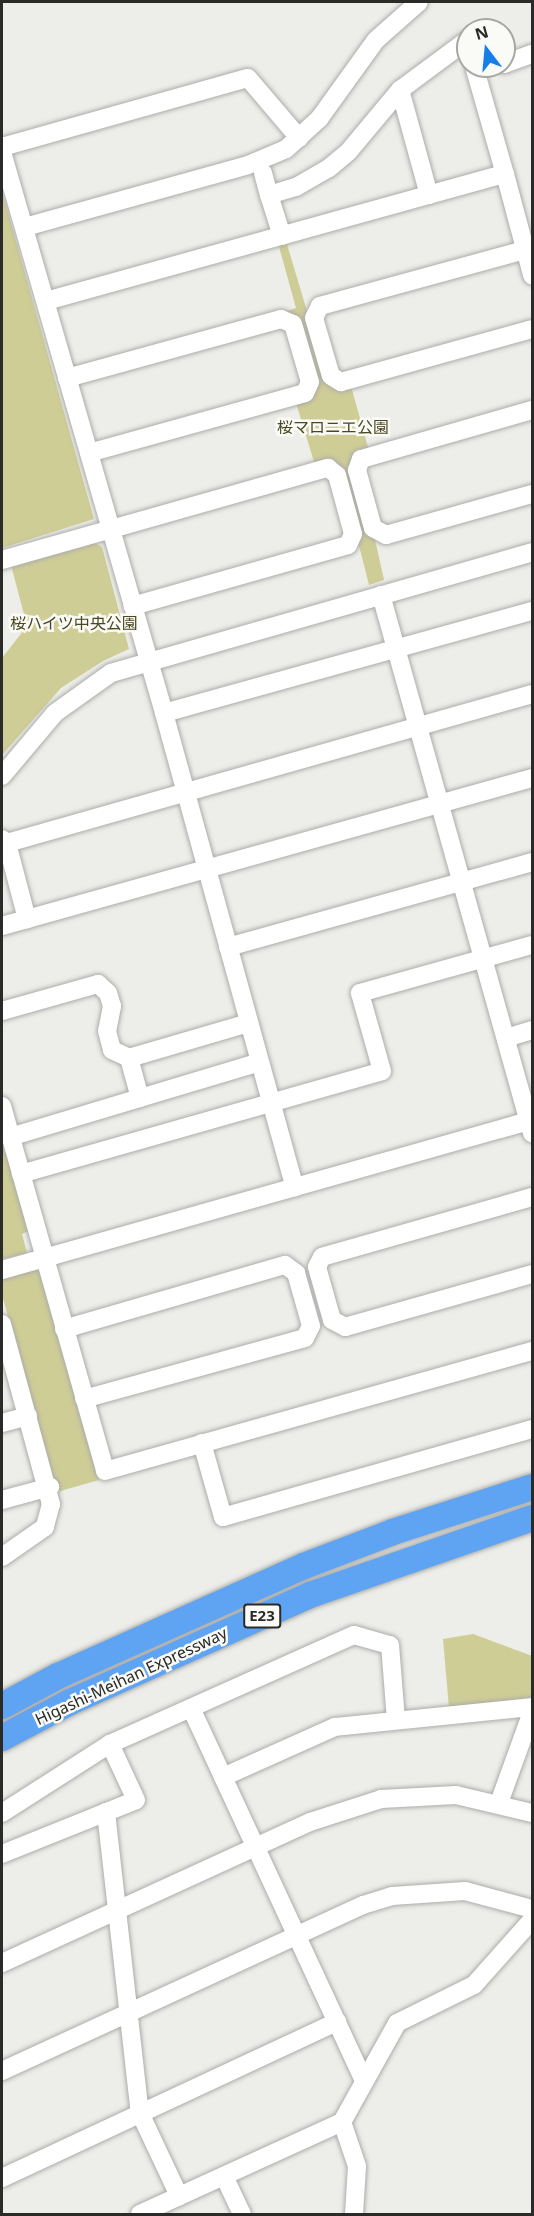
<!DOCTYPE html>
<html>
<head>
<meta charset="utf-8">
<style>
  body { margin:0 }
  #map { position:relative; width:534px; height:2216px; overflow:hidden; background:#ededea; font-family:"Noto Sans","Noto Sans JP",sans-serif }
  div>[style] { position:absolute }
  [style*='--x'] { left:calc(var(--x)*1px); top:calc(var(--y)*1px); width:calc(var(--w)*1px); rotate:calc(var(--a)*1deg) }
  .green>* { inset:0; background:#cfcd96 }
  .roads { filter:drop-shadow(0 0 2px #acaca9) drop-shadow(0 0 2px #acaca9) }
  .minor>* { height:18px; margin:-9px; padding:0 9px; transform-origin:9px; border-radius:9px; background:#fff }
  .highway>* { height:26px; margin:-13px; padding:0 13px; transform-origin:13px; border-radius:13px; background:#5fa3f3 }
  span { translate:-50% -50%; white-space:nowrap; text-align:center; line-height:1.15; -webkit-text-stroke:5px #fafaf7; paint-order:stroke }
  .shield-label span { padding:2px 4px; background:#fafaf7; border:2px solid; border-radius:4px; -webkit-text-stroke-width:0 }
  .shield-label { font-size:15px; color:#2a2a28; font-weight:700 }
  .park-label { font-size:16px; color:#4a4820 }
  .street-label { font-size:16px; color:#2a2a28 }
  .frame { position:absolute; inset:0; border:3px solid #2a2a28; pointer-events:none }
  .north { position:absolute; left:456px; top:18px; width:60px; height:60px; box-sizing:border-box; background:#fafaf7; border:2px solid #a7a7a4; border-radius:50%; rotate:344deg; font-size:16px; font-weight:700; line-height:24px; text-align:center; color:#2a2a28 }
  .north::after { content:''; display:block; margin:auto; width:21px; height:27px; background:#167fe7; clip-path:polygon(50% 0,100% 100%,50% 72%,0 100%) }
</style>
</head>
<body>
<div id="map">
  <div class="green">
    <i style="clip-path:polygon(2px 191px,94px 519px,2px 548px)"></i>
    <i style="clip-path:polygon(286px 241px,328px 381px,351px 386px,369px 451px,356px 454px,384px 580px,369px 585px,340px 471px,315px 465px,296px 403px,311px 398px,298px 319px,287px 311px,296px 308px,278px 243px)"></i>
    <i style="clip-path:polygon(91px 541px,102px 547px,129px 649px,103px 661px,61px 688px,2px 755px,2px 658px,27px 626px,11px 565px)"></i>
    <i style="clip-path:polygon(2px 1133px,29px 1231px,22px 1234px,27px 1253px,2px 1259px)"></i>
    <i style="clip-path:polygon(40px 1266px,99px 1480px,57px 1492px,2px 1295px,2px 1278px)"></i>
    <i style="clip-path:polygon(473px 1634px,532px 1656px,532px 1696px,526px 1700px,449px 1708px,443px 1639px)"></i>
  </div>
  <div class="roads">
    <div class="minor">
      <i style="--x:504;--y:64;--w:30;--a:-20"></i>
      <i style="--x:474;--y:66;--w:112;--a:74"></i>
      <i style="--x:2;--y:147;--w:255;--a:-15.7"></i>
      <i style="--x:248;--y:78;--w:79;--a:49.6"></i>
      <i style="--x:2;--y:152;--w:584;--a:73.89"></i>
      <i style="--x:164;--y:713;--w:492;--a:74.6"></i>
      <i style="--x:263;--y:173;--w:23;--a:75"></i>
      <i style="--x:429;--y:195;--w:109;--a:-105.4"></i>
      <i style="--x:400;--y:90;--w:82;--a:-36.6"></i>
      <i style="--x:466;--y:41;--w:6;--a:72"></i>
      <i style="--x:25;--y:227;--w:231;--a:-15.5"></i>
      <i style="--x:248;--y:165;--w:41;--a:-22.8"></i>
      <i style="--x:286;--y:149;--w:45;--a:-42.3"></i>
      <i style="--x:319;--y:119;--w:97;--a:-54.2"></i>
      <i style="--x:376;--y:40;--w:57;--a:-41.5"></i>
      <i style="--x:282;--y:236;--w:43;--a:-107.6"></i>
      <i style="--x:269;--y:195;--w:28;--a:-17"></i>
      <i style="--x:296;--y:187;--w:38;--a:-30"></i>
      <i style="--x:329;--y:168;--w:26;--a:-40"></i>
      <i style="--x:349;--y:151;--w:80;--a:-50.1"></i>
      <i style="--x:532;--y:248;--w:220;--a:164.7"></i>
      <i style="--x:320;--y:306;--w:13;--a:117"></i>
      <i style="--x:314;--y:318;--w:60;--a:73.7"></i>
      <i style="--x:331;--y:376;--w:12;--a:31"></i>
      <i style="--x:341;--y:382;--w:198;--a:-15.5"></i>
      <i style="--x:46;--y:301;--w:476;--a:-15.5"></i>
      <i style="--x:505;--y:174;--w:105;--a:75"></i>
      <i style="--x:67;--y:378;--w:222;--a:-15.4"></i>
      <i style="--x:281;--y:319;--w:13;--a:23"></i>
      <i style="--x:293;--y:324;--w:60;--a:73.7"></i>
      <i style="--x:310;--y:382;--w:12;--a:114"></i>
      <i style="--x:305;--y:393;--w:224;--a:164.5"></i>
      <i style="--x:532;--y:410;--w:178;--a:164"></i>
      <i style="--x:361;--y:459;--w:12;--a:110"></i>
      <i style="--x:357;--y:470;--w:60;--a:74.6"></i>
      <i style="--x:373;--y:528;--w:15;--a:28"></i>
      <i style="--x:386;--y:535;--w:152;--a:-15.7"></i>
      <i style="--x:2;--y:560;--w:339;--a:-15.8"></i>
      <i style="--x:328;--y:468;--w:11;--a:38"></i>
      <i style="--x:337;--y:475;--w:61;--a:74.8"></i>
      <i style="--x:353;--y:534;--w:12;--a:114"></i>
      <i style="--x:348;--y:545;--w:224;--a:164.2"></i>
      <i style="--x:381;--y:595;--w:559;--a:74.32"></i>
      <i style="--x:164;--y:713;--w:382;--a:-15.5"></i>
      <i style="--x:2;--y:776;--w:82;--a:-49.9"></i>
      <i style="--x:55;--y:713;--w:69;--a:-35.5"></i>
      <i style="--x:111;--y:673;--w:438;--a:-16"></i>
      <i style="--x:2;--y:839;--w:6;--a:39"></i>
      <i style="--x:7;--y:843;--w:546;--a:-15.84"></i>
      <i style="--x:7;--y:843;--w:79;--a:75.3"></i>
      <i style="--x:2;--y:926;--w:550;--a:-15.6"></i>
      <i style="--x:228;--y:947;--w:316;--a:-15.6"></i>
      <i style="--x:2;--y:1011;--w:100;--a:-15.7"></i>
      <i style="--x:98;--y:984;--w:13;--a:42"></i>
      <i style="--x:108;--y:993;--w:14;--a:73"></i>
      <i style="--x:112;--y:1006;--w:25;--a:101"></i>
      <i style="--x:107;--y:1031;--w:20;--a:75"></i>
      <i style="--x:112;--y:1050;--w:19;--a:25"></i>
      <i style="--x:129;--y:1058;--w:125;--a:-16.3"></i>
      <i style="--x:506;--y:1038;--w:27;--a:-17"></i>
      <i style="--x:129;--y:1058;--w:41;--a:74.6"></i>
      <i style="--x:140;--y:1098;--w:125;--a:-16.7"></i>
      <i style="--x:2;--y:1106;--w:379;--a:74.2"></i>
      <i style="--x:105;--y:1471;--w:444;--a:-15.7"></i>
      <i style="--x:10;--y:1137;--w:136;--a:-16.7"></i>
      <i style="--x:21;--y:1174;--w:375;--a:-15.9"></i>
      <i style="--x:382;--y:1071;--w:81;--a:-105.8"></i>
      <i style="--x:360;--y:993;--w:179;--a:-15.6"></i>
      <i style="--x:532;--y:1197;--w:218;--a:164.1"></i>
      <i style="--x:322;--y:1257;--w:11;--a:117"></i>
      <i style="--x:317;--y:1267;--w:55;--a:74.2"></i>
      <i style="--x:332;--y:1320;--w:15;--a:28"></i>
      <i style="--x:345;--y:1327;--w:194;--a:-15.8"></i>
      <i style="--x:2;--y:1270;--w:551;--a:-15.8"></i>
      <i style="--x:2;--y:1324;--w:187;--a:74.8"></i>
      <i style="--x:51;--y:1504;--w:24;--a:105"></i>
      <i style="--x:45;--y:1527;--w:52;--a:145.1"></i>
      <i style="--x:64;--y:1329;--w:230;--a:-16.2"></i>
      <i style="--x:285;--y:1265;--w:14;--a:36"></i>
      <i style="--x:296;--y:1273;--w:55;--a:74.2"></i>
      <i style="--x:311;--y:1326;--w:13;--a:117"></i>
      <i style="--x:305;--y:1338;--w:229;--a:164.6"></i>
      <i style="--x:2;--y:1423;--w:27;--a:-15"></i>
      <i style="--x:202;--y:1443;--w:77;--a:74.2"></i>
      <i style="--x:223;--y:1517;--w:321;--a:-15.9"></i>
      <i style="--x:2;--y:1500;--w:50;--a:-15.2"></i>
      <i style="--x:191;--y:1708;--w:412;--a:65.1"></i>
      <i style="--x:223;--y:1777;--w:123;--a:-24.1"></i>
      <i style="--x:335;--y:1727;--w:198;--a:-5.8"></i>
      <i style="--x:499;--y:1803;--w:97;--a:-70.1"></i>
      <i style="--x:106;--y:1812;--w:303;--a:83.6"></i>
      <i style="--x:140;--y:2113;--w:92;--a:64.8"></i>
      <i style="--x:2;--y:1813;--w:128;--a:-32.6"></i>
      <i style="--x:110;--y:1744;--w:267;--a:-24.1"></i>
      <i style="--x:354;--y:1635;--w:37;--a:16"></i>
      <i style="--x:390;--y:1645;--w:74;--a:85.4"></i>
      <i style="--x:2;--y:1854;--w:144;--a:-21.9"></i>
      <i style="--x:136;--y:1800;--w:62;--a:-114.9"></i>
      <i style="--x:2;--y:1963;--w:339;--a:-24.6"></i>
      <i style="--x:310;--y:1822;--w:75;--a:-17.9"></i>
      <i style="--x:381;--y:1799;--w:75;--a:-3.1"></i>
      <i style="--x:456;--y:1795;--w:78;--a:13.3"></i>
      <i style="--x:2;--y:2071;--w:397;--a:-24.7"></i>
      <i style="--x:363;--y:1905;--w:30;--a:-17"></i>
      <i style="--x:392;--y:1896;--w:73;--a:-3.9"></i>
      <i style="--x:465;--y:1891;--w:69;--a:15"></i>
      <i style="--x:224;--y:2176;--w:42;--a:64.7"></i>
      <i style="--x:2;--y:2178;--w:370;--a:-25"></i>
      <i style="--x:140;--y:2214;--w:222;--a:-24.5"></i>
      <i style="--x:354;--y:2214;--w:48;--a:-86.4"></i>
      <i style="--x:357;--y:2166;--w:46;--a:-108.8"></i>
      <i style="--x:342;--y:2122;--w:113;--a:-60.9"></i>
      <i style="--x:397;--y:2023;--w:86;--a:-26.3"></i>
      <i style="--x:474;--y:1985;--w:87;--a:-48.3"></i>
    </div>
    <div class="highway">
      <i style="--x:2;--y:1706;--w:64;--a:-28.2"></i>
      <i style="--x:58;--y:1676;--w:269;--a:-24.1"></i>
      <i style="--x:304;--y:1566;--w:95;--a:-20.9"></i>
      <i style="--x:393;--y:1532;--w:146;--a:-17.9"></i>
      <i style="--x:2;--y:1738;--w:77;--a:-27.9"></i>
      <i style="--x:70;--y:1702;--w:263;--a:-24"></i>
      <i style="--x:310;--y:1595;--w:235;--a:-19.1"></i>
    </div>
  </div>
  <div class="shield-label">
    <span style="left:262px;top:1616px">E23</span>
  </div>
  <div class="park-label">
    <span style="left:333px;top:427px">桜マロニエ公園</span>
    <span style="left:74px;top:623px">桜ハイツ中央公園</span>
  </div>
  <div class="street-label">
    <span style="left:131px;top:1676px;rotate:-25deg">Higashi-Meihan Expressway</span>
  </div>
  <div class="frame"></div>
  <div class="north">N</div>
</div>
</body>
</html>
